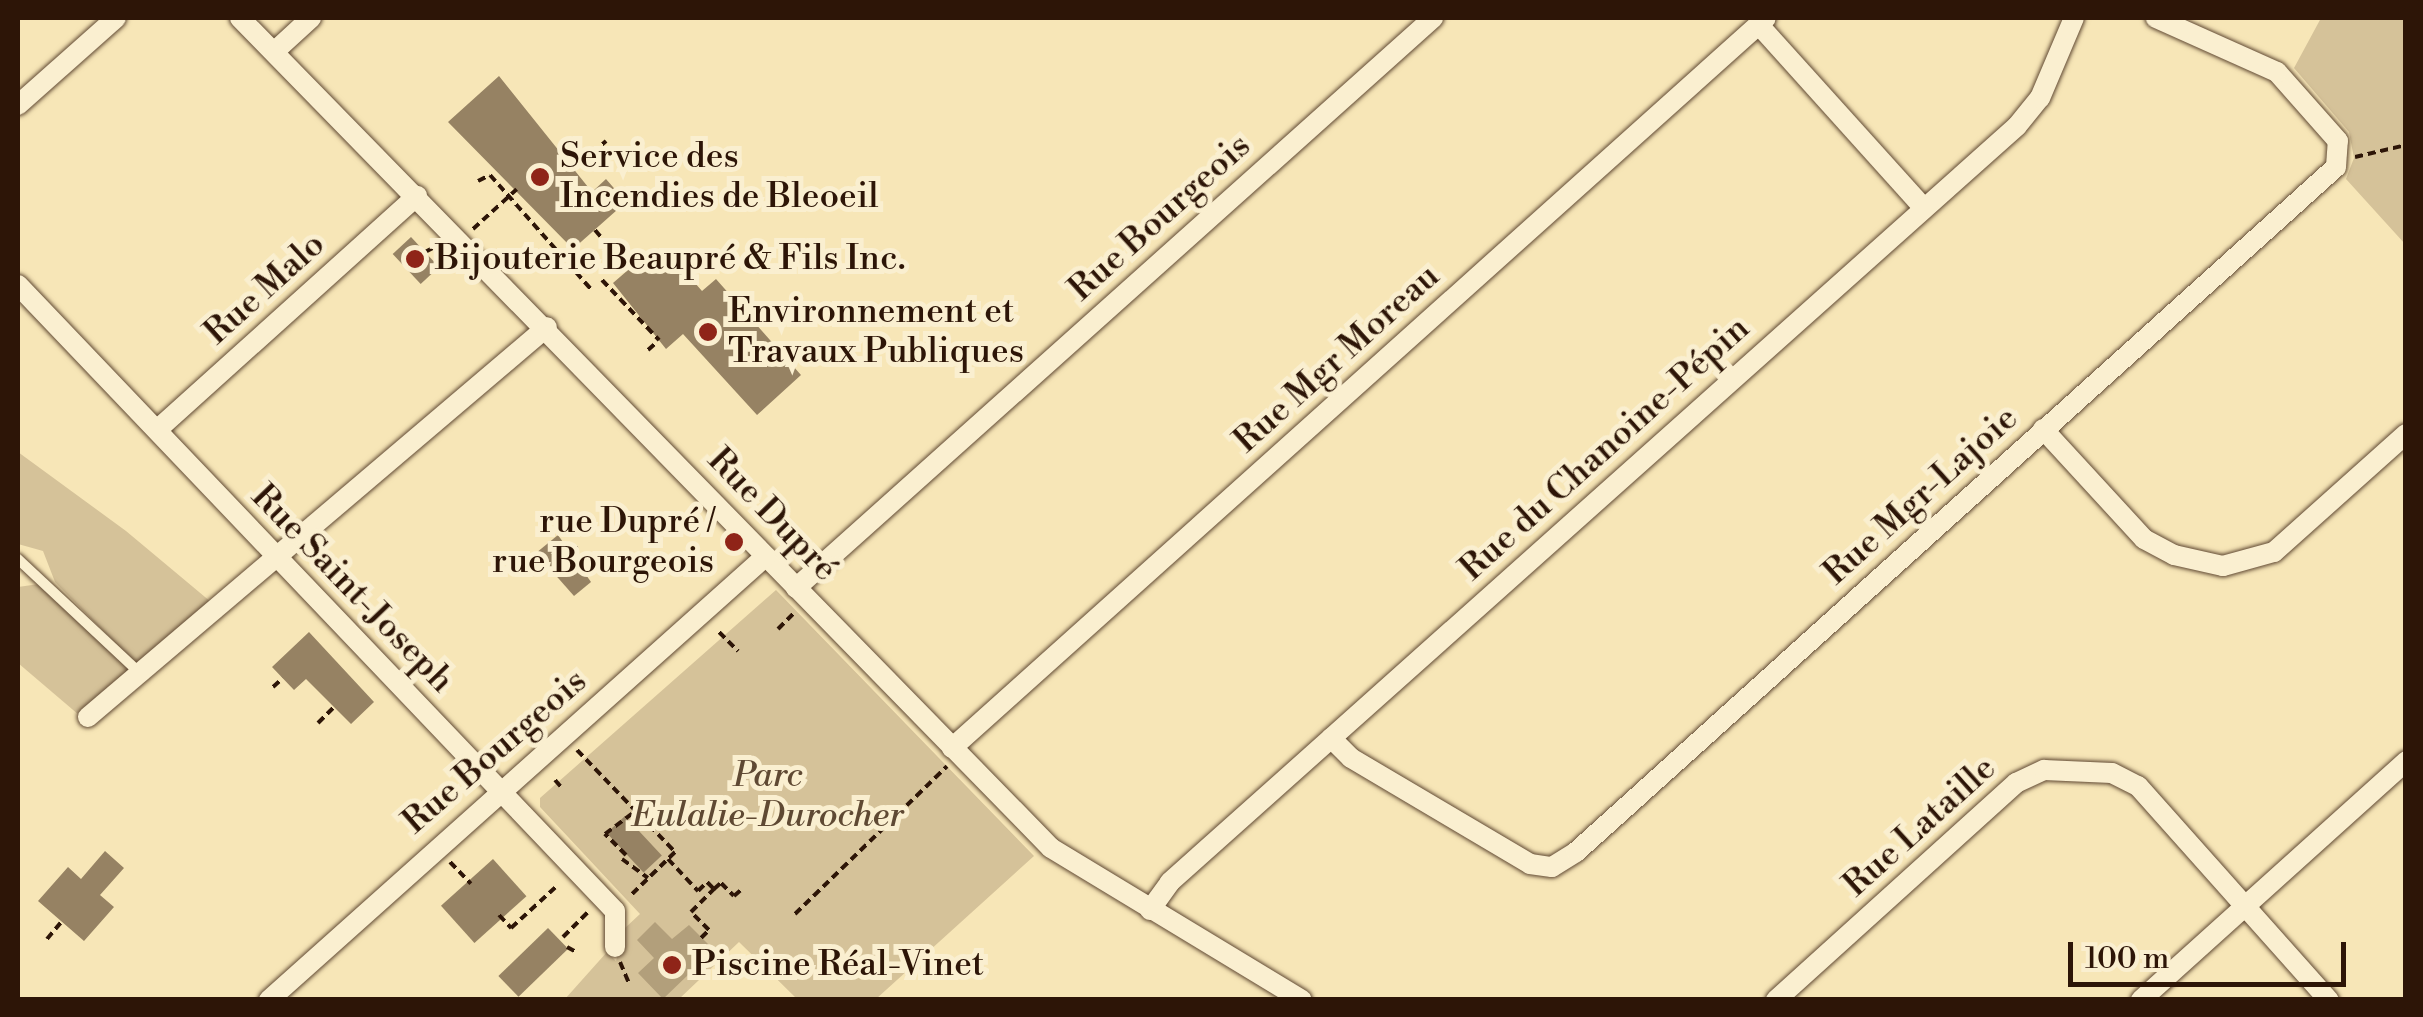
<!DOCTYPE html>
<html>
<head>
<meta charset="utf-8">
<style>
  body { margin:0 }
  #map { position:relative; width:2423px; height:1017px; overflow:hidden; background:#f7e6b7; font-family:"Libre Bodoni",serif }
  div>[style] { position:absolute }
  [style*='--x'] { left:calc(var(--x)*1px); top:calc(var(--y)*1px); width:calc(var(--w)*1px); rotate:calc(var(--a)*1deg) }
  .green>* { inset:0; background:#d5c299 }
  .water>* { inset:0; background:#b29f7b }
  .building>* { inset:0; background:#968263; transform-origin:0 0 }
  .path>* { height:4px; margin-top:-2px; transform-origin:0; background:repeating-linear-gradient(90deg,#2d1507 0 8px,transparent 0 13px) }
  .roads { filter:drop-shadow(0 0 2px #604933) drop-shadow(0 0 2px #604933) }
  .lane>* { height:10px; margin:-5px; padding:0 5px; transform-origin:5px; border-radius:5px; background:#faefd0 }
  .street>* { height:20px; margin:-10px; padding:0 10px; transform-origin:10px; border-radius:10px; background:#faefd0 }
  .dots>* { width:28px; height:28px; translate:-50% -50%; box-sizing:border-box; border:5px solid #faefd0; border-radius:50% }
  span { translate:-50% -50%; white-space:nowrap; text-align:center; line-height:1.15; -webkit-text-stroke:10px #faefd0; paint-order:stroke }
  .poi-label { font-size:35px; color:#2d1507 }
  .left { translate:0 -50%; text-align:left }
  .right { translate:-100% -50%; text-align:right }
  .street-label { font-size:35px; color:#2d1507 }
  .park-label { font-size:35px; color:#5f4933; font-style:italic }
  .frame { position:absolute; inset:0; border:20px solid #2d1507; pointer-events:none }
  .scale { position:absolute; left:2068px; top:942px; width:278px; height:45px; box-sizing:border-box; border:5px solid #2d1507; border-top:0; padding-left:12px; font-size:30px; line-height:35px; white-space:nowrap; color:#2d1507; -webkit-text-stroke:8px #faefd0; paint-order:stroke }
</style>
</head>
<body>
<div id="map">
  <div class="green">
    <i style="clip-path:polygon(2321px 18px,2405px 18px,2405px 244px,2346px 179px,2354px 158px,2349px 132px,2294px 68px)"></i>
    <i style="clip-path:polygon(18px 452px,126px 531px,211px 602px,136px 664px,55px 582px,43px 551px,18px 544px)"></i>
    <i style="clip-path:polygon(39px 584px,131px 670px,79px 715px,18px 663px,18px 587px)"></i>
    <i style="clip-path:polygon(776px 590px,1034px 856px,876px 999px,797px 999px,739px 942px,679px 999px,565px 999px,607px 952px,616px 961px,625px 928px,640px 914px,540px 807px,540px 798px)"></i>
  </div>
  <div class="water">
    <i style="clip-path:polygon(655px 922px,672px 939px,689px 925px,714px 950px,663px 999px,638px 973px,654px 958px,637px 940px)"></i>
  </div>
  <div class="building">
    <i style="clip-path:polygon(499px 76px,592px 192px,606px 179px,626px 202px,573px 249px,448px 122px)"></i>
    <i style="left:411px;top:237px;width:41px;height:25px;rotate:47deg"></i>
    <i style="clip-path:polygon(650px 251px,671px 274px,680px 266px,702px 291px,716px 279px,801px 375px,757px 415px,683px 334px,666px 349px,613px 283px)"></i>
    <i style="clip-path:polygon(558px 535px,591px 582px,574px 596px,536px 553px)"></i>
    <i style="clip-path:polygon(309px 632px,374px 702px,351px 724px,306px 679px,294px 690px,272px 667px)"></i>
    <i style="left:625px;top:816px;width:54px;height:25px;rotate:47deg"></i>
    <i style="clip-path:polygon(105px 851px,124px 868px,100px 895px,114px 907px,84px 941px,38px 901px,68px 867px,81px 879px)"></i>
    <i style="left:493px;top:859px;width:50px;height:70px;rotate:48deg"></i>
    <i style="left:548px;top:928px;width:29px;height:69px;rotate:46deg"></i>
  </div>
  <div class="path">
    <i style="--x:2355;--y:157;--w:52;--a:-13.2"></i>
    <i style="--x:573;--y:170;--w:44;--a:-41.3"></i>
    <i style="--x:478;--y:181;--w:13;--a:-27"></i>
    <i style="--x:490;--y:175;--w:152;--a:48.5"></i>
    <i style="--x:473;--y:229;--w:59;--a:-42.3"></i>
    <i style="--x:595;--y:230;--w:42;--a:49.8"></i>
    <i style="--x:425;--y:252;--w:16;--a:-27"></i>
    <i style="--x:602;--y:280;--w:83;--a:46.5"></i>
    <i style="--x:648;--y:350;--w:12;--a:-42"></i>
    <i style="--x:573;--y:553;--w:11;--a:-63"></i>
    <i style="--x:778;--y:629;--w:24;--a:-45"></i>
    <i style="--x:719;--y:632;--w:27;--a:45"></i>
    <i style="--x:273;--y:687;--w:13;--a:-42"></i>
    <i style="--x:318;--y:723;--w:23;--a:-45"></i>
    <i style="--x:577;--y:750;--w:141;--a:46.1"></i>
    <i style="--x:675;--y:852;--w:64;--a:135.6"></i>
    <i style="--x:555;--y:780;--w:11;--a:49"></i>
    <i style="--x:626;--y:855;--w:30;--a:-135"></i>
    <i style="--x:605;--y:834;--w:38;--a:-37"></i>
    <i style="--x:622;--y:859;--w:32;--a:36"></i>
    <i style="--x:668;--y:859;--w:44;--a:46.8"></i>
    <i style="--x:698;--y:891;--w:13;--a:-45"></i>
    <i style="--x:707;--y:882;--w:10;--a:45"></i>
    <i style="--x:714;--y:889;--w:9;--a:-41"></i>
    <i style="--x:721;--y:883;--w:18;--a:45"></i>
    <i style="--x:734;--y:896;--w:11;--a:-41"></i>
    <i style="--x:450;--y:862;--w:30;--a:46"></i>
    <i style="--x:795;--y:914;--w:212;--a:-44.2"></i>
    <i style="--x:499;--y:915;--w:18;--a:47"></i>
    <i style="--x:511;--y:928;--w:64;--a:-42.5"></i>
    <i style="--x:563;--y:937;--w:35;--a:-45"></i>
    <i style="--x:701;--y:938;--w:11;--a:-45"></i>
    <i style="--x:709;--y:930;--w:25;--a:-135"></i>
    <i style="--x:691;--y:912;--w:33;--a:-45"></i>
    <i style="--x:47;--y:939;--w:23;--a:-50"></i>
    <i style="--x:567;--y:947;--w:10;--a:29"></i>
    <i style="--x:620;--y:962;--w:23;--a:67"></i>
  </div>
  <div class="roads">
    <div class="lane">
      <i style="--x:18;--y:559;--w:167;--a:43.1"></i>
    </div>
    <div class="street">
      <i style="--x:240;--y:18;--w:1160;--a:45.66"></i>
      <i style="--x:1051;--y:848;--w:293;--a:31.2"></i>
      <i style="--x:1759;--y:25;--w:246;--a:48"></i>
      <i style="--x:275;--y:51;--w:49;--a:-42.5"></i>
      <i style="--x:18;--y:105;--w:131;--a:-41.6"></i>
      <i style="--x:18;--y:285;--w:865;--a:46.36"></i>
      <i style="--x:615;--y:911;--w:36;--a:90"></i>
      <i style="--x:2043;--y:429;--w:149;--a:47.4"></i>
      <i style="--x:2144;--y:539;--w:34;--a:28"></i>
      <i style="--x:2174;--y:555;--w:50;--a:12.7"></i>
      <i style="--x:2223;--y:566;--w:53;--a:-15.4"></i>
      <i style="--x:2274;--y:552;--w:177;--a:-41.8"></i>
      <i style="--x:157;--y:430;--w:350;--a:-42"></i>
      <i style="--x:796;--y:588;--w:855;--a:-41.82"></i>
      <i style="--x:88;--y:717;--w:602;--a:-40.35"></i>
      <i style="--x:1331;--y:738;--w:28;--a:45"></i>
      <i style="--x:1351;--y:758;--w:208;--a:30.6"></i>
      <i style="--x:1530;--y:864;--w:22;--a:8"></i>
      <i style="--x:1552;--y:867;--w:28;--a:-32"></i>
      <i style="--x:1576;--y:852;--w:1023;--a:-42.03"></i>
      <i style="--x:2336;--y:167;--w:26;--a:-86"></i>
      <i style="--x:2338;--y:141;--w:92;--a:-131.5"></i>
      <i style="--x:2277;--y:72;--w:133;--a:-155.9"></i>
      <i style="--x:952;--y:748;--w:1093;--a:-41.89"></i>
      <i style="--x:1150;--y:910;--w:34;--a:-54"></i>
      <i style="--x:1170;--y:882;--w:1135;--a:-41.75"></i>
      <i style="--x:2017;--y:126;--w:36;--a:-51"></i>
      <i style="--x:2040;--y:98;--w:87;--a:-67"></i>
      <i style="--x:269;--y:1000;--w:666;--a:-41.78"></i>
      <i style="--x:1776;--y:1000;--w:324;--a:-42.1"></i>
      <i style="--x:2016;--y:783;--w:31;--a:-25"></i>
      <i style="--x:2044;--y:770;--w:68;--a:2.5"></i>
      <i style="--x:2112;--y:773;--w:29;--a:27"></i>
      <i style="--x:2138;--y:786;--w:287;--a:48.3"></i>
      <i style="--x:2141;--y:1000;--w:357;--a:-42"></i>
    </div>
  </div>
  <div class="dots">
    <i style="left:540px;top:177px;background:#8f2418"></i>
    <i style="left:415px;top:259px;background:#8f2418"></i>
    <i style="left:708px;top:332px;background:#8f2418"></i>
    <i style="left:734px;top:542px;background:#8f2418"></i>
    <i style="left:672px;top:965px;background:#8f2418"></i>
  </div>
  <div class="poi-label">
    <span class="left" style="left:560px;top:177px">Service des<br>Incendies de Bleoeil</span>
    <span class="left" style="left:435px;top:259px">Bijouterie Beaupré &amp; Fils Inc.</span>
    <span class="left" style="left:728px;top:332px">Environnement et<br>Travaux Publiques</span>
    <span class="right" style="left:714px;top:542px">rue Dupré /<br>rue Bourgeois</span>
    <span class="left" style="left:692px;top:965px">Piscine Réal-Vinet</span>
  </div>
  <div class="street-label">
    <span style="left:1160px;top:218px;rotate:-42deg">Rue Bourgeois</span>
    <span style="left:265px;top:289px;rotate:-42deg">Rue Malo</span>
    <span style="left:1337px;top:359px;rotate:-42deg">Rue Mgr Moreau</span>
    <span style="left:1605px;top:449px;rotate:-42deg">Rue du Chanoine-Pépin</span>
    <span style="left:1921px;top:496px;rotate:-42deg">Rue Mgr-Lajoie</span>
    <span style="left:772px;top:515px;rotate:46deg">Rue Dupré</span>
    <span style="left:352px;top:589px;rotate:46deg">Rue Saint-Joseph</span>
    <span style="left:495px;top:752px;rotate:-41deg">Rue Bourgeois</span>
    <span style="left:1920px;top:827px;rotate:-42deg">Rue Lataille</span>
  </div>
  <div class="park-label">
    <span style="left:768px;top:796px">Parc<br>Eulalie-Durocher</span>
  </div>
  <div class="frame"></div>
  <div class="scale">100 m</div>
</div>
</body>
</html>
